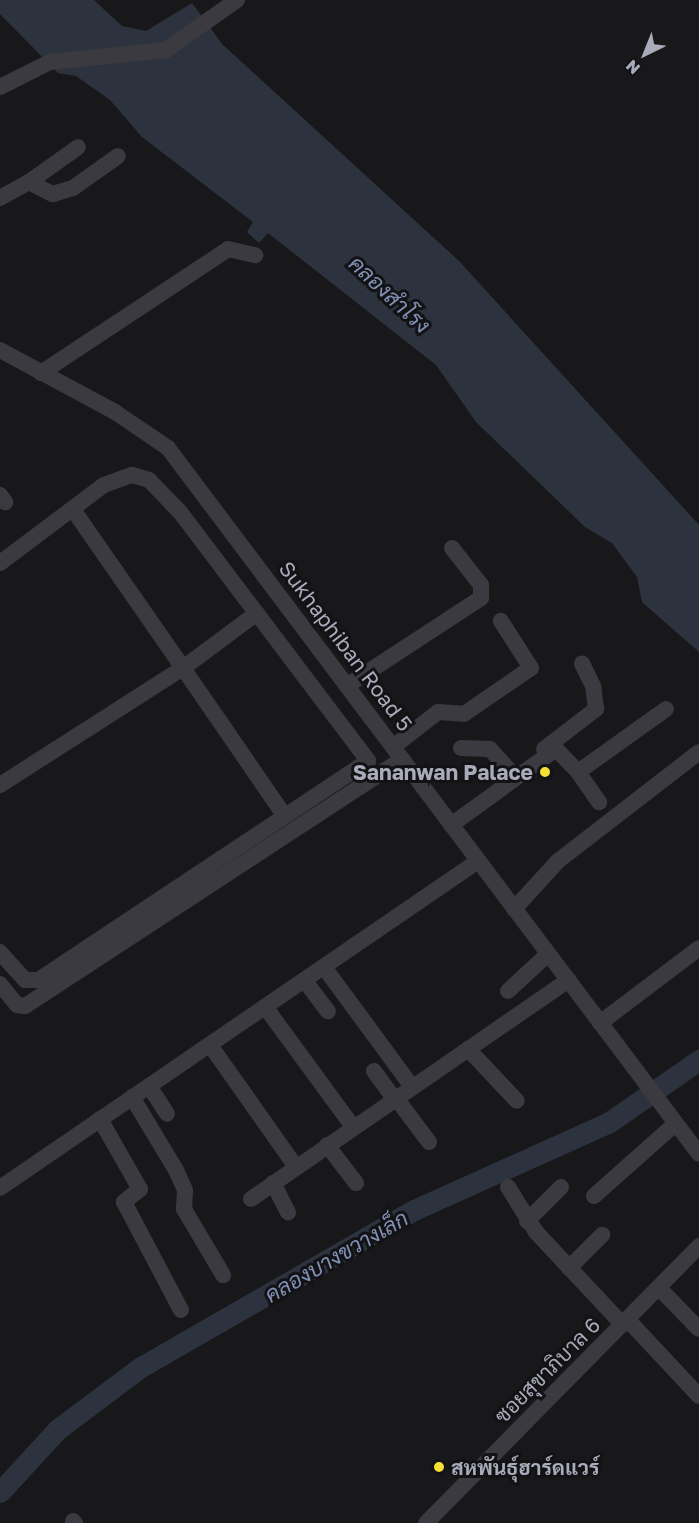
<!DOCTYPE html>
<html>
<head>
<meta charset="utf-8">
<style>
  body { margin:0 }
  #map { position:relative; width:699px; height:1523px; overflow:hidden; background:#18181a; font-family:"Golos Text",Sarabun,sans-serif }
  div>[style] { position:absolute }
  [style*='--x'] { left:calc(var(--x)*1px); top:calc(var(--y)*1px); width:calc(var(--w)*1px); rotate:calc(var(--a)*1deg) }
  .water>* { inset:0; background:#2d333e }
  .river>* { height:21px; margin:-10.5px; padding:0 10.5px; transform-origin:10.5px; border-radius:10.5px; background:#2d333e }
  .minor>* { height:16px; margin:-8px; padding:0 8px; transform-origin:8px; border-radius:8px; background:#3b3a41 }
  .dots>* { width:16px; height:16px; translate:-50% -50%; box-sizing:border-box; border:3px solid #131315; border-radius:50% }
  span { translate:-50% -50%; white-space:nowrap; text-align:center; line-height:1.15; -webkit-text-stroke:6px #131315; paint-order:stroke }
  .street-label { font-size:21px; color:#a9abba }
  .poi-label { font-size:21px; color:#a9abba; font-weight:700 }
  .right { translate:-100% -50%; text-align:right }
  .left { translate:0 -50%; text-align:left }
  .water-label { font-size:22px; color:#8090b5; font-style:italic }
  .north { position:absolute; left:615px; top:24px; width:60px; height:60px; -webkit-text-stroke:4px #131315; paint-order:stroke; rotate:223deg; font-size:16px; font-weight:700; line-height:24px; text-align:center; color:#a9abba }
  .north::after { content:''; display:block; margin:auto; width:21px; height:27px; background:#a9abba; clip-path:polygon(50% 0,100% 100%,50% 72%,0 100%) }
</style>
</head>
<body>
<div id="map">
  <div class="water">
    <i style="clip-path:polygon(0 0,94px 0,122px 26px,146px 31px,192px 3px,222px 44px,459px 261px,699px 525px,699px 652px,642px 602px,637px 577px,612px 543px,585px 527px,476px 422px,436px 365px,268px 233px,259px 243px,247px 232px,253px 222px,142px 137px,110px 100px,76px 76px,58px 73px,0 14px)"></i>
  </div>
  <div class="river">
    <i style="--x:0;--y:1492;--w:86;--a:-47.4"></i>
    <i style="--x:58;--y:1429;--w:104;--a:-36.8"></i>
    <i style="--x:141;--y:1367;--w:315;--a:-29.9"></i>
    <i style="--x:414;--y:1210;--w:213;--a:-24.2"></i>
    <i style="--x:608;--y:1123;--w:111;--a:-34.7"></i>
  </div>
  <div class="minor">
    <i style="--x:0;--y:87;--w:56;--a:-26.6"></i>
    <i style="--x:50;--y:62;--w:117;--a:-5.9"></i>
    <i style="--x:166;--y:50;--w:87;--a:-35.2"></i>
    <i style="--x:29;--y:182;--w:60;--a:-35.5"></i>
    <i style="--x:0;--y:198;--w:33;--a:-29"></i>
    <i style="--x:29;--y:182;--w:27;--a:27"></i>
    <i style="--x:53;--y:194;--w:21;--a:-17"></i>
    <i style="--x:73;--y:188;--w:55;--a:-35.4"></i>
    <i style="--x:0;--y:350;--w:131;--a:28.3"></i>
    <i style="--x:115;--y:412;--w:64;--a:34.2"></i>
    <i style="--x:168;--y:448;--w:883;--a:53.05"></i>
    <i style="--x:41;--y:373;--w:224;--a:-33.5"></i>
    <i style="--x:228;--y:249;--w:28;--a:13"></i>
    <i style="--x:0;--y:495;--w:9;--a:54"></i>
    <i style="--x:74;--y:511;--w:191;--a:55.2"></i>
    <i style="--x:183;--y:668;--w:92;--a:-36.6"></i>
    <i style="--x:0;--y:563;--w:130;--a:-36.9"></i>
    <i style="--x:104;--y:485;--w:30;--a:-20"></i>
    <i style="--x:132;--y:475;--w:18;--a:16"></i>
    <i style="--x:149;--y:480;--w:45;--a:45.9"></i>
    <i style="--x:180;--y:512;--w:312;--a:52.9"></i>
    <i style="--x:368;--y:761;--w:395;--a:146.4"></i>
    <i style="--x:39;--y:980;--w:14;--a:180"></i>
    <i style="--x:25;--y:980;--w:38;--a:-132"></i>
    <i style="--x:348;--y:685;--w:159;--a:-33.2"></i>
    <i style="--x:481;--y:598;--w:13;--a:-90"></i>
    <i style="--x:481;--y:585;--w:47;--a:-128.1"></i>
    <i style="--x:393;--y:747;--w:57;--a:-37.9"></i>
    <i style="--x:438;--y:712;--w:26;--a:4"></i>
    <i style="--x:464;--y:714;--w:81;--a:-34.5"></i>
    <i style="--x:531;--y:668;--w:56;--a:-122.6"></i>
    <i style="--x:461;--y:748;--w:29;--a:2"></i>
    <i style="--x:490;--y:749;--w:31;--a:48"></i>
    <i style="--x:544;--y:749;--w:66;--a:-37.6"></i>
    <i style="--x:596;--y:709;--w:23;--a:-97"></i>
    <i style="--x:593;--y:686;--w:25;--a:-116"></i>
    <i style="--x:578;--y:772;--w:37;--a:55"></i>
    <i style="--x:0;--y:785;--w:217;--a:-32.6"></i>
    <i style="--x:183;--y:668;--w:178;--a:55.5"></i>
    <i style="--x:451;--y:825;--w:130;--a:-35.9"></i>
    <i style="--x:556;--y:749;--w:32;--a:46"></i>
    <i style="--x:578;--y:772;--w:108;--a:-35.6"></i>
    <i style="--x:514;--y:909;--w:65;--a:-47.5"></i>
    <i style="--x:558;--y:861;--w:178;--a:-37.7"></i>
    <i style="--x:324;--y:967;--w:149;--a:53.7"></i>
    <i style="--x:305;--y:981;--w:38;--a:53"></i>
    <i style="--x:0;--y:984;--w:27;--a:51"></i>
    <i style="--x:17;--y:1005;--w:8;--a:7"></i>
    <i style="--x:25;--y:1006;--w:451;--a:-33.2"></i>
    <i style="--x:508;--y:991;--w:54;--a:-42.8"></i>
    <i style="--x:266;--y:1008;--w:147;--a:53.8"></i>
    <i style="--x:600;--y:1023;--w:124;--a:-37.1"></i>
    <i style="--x:210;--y:1045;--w:149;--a:54.8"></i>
    <i style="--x:468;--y:1049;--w:71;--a:46.7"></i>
    <i style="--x:374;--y:1071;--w:34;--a:54"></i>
    <i style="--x:149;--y:1086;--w:33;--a:57"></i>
    <i style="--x:132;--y:1097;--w:85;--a:58.9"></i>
    <i style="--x:176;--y:1170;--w:22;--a:66"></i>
    <i style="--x:185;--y:1190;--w:19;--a:93"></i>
    <i style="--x:184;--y:1209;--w:77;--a:59.4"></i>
    <i style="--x:396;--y:1098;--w:55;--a:53.1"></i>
    <i style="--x:100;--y:1119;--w:81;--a:60.3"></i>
    <i style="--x:140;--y:1189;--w:21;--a:141"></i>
    <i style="--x:124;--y:1202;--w:122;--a:62.2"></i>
    <i style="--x:327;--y:1145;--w:48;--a:52.7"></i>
    <i style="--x:273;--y:1183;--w:33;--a:63"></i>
    <i style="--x:508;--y:1187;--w:53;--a:58.1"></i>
    <i style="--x:536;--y:1232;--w:127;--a:46.9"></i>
    <i style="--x:0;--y:1188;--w:579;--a:-34.38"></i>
    <i style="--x:594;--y:1196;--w:108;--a:-41.6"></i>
    <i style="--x:251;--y:1199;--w:386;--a:-34.6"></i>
    <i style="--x:527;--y:1221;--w:48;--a:-45"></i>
    <i style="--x:569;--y:1268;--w:47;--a:-45"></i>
    <i style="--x:659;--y:1288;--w:57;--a:45.7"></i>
    <i style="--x:628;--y:1320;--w:104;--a:46.9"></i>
    <i style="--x:73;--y:1521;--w:3;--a:45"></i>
    <i style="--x:426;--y:1523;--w:389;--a:-45.4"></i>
  </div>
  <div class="dots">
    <i style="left:545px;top:772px;background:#f6e133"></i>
    <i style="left:439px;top:1467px;background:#f6e133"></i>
  </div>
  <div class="street-label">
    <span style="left:346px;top:646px;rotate:53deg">Sukhaphiban Road 5</span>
    <span style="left:547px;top:1370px;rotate:-45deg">ซอยสุขาภิบาล 6</span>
  </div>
  <div class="poi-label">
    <span class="right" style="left:533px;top:772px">Sananwan Palace</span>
    <span class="left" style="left:451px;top:1467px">สหพันธุ์ฮาร์ดแวร์</span>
  </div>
  <div class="water-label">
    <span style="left:390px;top:294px;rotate:43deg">คลองสำโรง</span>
    <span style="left:336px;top:1256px;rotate:-30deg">คลองบางขวางเล็ก</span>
  </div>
  <div class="north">N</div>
</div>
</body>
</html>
